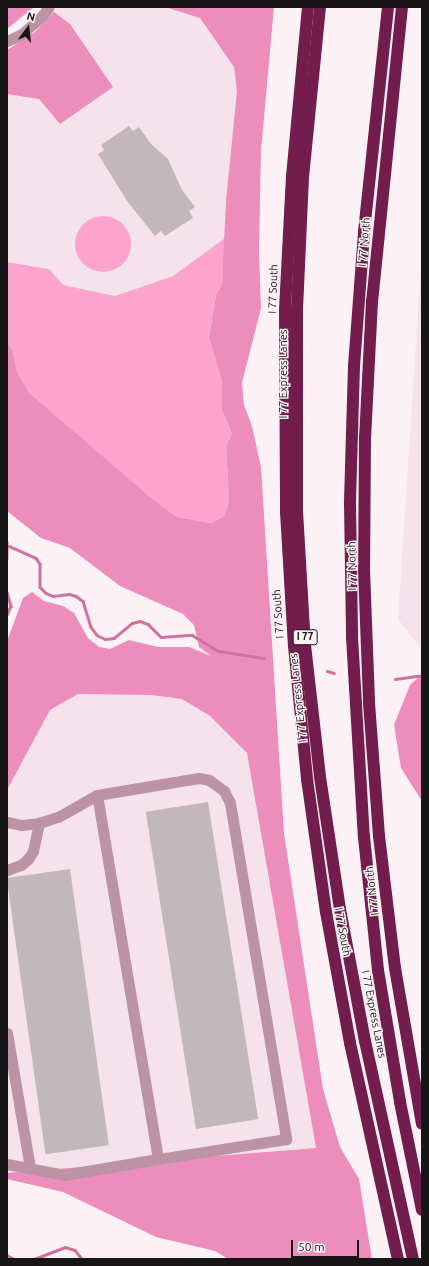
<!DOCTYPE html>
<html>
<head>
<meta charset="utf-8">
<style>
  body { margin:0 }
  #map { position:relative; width:429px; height:1266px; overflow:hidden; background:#fcf1f5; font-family:Ubuntu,sans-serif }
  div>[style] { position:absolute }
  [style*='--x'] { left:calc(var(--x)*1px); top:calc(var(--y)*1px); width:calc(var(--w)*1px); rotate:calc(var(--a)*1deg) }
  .built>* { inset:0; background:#f5e2ea }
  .green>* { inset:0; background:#fda4ce }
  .round { border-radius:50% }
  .forest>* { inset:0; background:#ed8dbc }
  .stream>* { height:2.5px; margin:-1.25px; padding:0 1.25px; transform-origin:1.25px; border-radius:1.25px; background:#cf72a0 }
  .building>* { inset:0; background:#c2b8bc; transform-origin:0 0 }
  .minor>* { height:11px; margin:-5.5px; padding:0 5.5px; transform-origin:5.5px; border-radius:5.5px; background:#bc92a5 }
  .highway>* { height:12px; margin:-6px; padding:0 6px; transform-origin:6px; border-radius:6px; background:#721d4d }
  span { translate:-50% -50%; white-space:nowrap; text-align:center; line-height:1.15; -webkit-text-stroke:3px #fcf1f5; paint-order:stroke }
  .shield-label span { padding:1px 3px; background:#fcf1f5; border:1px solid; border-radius:3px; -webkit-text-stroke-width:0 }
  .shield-label { font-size:10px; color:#181516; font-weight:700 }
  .street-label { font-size:11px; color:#181516 }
  .frame { position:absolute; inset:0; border:8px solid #181516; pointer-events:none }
  .north { position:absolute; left:8px; top:8px; width:40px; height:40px; -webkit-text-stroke:3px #fcf1f5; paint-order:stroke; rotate:15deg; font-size:11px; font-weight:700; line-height:16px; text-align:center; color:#181516 }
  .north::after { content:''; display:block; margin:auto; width:14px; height:18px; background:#181516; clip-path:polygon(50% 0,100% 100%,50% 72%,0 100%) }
  .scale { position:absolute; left:291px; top:1240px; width:68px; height:18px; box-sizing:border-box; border:2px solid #181516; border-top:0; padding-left:5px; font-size:12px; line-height:14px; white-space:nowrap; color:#181516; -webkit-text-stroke:3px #fcf1f5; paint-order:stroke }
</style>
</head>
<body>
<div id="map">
  <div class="built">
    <i style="clip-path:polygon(58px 7px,247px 7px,226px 201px,225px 238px,173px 276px,115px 296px,63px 285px,49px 269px,7px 262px,7px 50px,35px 32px)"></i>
    <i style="clip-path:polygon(422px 250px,422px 650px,398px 619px)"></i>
    <i style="clip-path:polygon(78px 694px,151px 695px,182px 699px,210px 716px,247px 753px,316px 1148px,7px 1173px,7px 790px,50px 710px)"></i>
  </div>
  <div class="green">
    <i class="round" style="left:75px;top:216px;width:56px;height:56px"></i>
    <i style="clip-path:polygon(225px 238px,222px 284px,216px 295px,209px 337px,222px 382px,222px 410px,232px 434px,226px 446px,229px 501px,224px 516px,211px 523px,177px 517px,149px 496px,28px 393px,17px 372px,13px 351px,7px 343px,7px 262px,49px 269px,63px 285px,115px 296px,173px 276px)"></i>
  </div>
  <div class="forest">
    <i style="clip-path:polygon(7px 7px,34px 7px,7px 29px)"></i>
    <i style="clip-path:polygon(165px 7px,274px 7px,261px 151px,259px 251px,261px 308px,242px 383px,244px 405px,252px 426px,261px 467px,284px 833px,323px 1089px,340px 1147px,359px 1179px,372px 1259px,228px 1259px,215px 1251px,156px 1237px,63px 1192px,7px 1179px,7px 1173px,316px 1148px,247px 753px,210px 716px,182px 699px,151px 695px,78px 694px,50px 710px,7px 790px,7px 641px,23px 598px,32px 592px,44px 601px,63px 606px,74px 613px,88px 638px,99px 647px,110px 649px,129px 640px,158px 647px,189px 647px,211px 656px,199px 647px,194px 625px,183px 614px,120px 586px,70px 548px,41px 538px,7px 511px,7px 343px,13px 351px,17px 372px,29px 393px,149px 496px,177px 517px,211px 523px,224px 516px,229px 501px,226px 446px,232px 434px,222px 410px,222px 382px,209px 337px,216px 295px,222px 284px,226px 201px,237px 91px,234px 67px,200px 18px)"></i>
    <i style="clip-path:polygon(54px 12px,70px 24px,113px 87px,60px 124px,39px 99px,7px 94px,7px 50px,35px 32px)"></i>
    <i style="clip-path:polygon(422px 674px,422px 801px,401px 768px,394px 725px,410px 685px)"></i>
  </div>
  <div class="stream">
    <i style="--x:7;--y:542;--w:16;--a:90"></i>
    <i style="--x:9;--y:546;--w:30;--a:24"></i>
    <i style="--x:36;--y:558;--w:7;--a:56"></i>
    <i style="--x:40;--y:564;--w:23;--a:90"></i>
    <i style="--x:40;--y:587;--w:8;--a:45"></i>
    <i style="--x:46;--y:593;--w:8;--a:23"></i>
    <i style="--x:53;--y:596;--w:16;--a:-7"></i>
    <i style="--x:69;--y:594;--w:7;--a:16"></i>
    <i style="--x:76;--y:596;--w:9;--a:36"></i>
    <i style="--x:83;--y:601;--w:27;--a:73"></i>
    <i style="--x:91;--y:627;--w:10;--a:53"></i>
    <i style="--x:97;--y:635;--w:9;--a:27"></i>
    <i style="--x:105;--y:639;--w:9;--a:-6"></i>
    <i style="--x:114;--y:638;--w:23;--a:-40"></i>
    <i style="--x:132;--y:623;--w:8;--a:-14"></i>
    <i style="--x:140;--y:621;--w:9;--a:21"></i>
    <i style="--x:148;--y:624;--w:18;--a:45"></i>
    <i style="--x:161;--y:637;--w:31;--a:-4"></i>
    <i style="--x:192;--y:635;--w:31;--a:31"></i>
    <i style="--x:219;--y:651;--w:45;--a:9"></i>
    <i style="--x:7;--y:592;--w:15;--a:74"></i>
    <i style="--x:11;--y:606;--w:10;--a:114"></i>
    <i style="--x:327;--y:671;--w:7;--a:16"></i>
    <i style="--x:395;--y:679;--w:27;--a:-8"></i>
    <i style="--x:7;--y:1255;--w:8;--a:30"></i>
    <i style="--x:34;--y:1259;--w:33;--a:-21"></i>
    <i style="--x:65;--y:1247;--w:10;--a:17"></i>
    <i style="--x:75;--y:1250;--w:11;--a:52"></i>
  </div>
  <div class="building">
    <i style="clip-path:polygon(129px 126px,133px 131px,139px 127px,151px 144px,168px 159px,182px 190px,195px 207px,189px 211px,193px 218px,165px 236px,161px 231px,155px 236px,127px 201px,98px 154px,104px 150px,101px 145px)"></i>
    <i style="left:208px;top:802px;width:321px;height:63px;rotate:81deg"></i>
    <i style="left:70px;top:869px;width:279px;height:64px;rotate:82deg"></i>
  </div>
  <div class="minor">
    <i style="--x:7;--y:41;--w:17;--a:-25"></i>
    <i style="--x:22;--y:34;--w:27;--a:-42"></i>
    <i style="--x:42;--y:16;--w:11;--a:-52"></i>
    <i style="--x:7;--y:822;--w:14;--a:12"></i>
    <i style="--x:21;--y:825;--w:18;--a:-6"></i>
    <i style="--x:39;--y:823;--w:20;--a:-18"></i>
    <i style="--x:58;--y:817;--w:45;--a:-29.4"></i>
    <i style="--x:97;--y:795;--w:103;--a:-9.5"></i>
    <i style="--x:199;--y:778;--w:10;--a:11"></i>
    <i style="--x:209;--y:780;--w:19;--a:36"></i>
    <i style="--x:224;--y:791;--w:13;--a:63"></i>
    <i style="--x:230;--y:803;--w:341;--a:80.5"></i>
    <i style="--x:286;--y:1139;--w:130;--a:171.1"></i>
    <i style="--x:158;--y:1159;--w:369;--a:-99.5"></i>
    <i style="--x:7;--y:870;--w:15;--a:-20"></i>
    <i style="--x:21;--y:865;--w:9;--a:-41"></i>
    <i style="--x:28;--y:859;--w:9;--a:-58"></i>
    <i style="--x:33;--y:851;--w:29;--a:-78"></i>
    <i style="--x:7;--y:1033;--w:136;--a:80.3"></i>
    <i style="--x:7;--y:1164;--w:58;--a:10.9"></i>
    <i style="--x:64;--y:1175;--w:95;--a:-9.7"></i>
  </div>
  <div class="highway">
    <i style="--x:308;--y:7;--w:170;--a:95.4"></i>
    <i style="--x:292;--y:176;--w:134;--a:93"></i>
    <i style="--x:285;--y:310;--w:202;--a:89.7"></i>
    <i style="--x:286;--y:512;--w:134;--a:86.6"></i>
    <i style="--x:294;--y:646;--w:134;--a:84.4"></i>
    <i style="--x:307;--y:779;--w:134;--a:81.9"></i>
    <i style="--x:326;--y:912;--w:133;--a:79.6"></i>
    <i style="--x:350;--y:1043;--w:221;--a:77.5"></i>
    <i style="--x:320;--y:7;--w:171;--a:95.7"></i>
    <i style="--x:303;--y:177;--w:134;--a:92.6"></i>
    <i style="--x:297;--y:311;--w:200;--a:90"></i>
    <i style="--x:297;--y:511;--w:134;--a:86.6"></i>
    <i style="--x:305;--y:645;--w:133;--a:83.5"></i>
    <i style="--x:320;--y:777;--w:134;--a:81.4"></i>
    <i style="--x:340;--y:909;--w:134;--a:79.3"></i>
    <i style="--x:365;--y:1041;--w:223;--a:77.6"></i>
    <i style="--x:388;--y:7;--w:227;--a:96.1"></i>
    <i style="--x:364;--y:233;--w:133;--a:94.3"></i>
    <i style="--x:354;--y:366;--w:138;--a:91.7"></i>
    <i style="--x:350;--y:504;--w:133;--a:89.1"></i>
    <i style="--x:352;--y:637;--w:200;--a:86.6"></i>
    <i style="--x:364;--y:837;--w:134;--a:84"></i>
    <i style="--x:378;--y:970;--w:134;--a:80.5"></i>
    <i style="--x:400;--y:1102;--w:110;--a:78.5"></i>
    <i style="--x:402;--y:7;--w:296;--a:95.8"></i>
    <i style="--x:372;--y:301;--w:136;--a:92.9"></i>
    <i style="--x:365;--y:437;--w:133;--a:90.4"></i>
    <i style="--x:364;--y:570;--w:133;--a:87.8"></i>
    <i style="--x:369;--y:703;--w:133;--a:85.7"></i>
    <i style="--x:379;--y:836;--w:133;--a:83.1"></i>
    <i style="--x:395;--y:968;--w:158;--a:80.2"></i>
  </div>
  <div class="shield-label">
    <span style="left:305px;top:637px">I 77</span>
  </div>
  <div class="street-label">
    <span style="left:364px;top:242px;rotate:-85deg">I 77 North</span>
    <span style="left:273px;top:289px;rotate:-88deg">I 77 South</span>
    <span style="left:283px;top:374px;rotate:-90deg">I 77 Express Lanes</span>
    <span style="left:352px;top:566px;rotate:-91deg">I 77 North</span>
    <span style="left:278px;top:614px;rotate:-94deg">I 77 South</span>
    <span style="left:298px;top:698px;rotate:-96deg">I 77 Express Lanes</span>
    <span style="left:372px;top:891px;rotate:-97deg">I 77 North</span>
    <span style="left:343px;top:932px;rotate:80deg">I 77 South</span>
    <span style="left:374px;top:1014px;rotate:79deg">I 77 Express Lanes</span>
  </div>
  <div class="frame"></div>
  <div class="north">N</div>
  <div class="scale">50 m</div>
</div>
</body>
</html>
